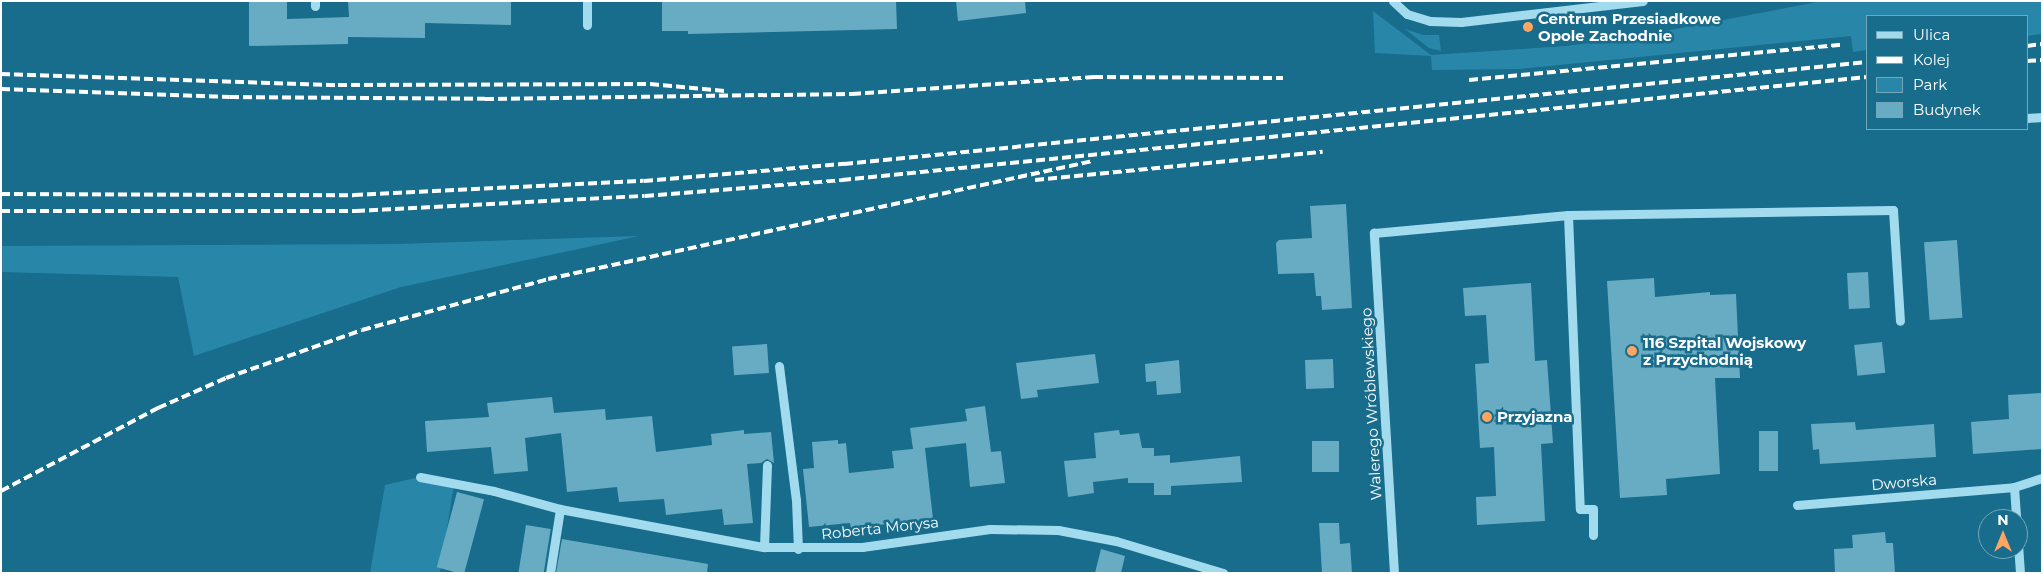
<!DOCTYPE html>
<html>
<head>
<meta charset="utf-8">
<style>
  body { margin:0 }
  #map { position:relative; width:2043px; height:574px; overflow:hidden; background:#186c8c; font-family:Montserrat,sans-serif }
  div>[style] { position:absolute }
  [style*='--x'] { left:calc(var(--x)*1px); top:calc(var(--y)*1px); width:calc(var(--w)*1px); rotate:calc(var(--a)*1deg) }
  .green>* { inset:0; background:#2887a9 }
  .building>* { inset:0; background:#68acc4; transform-origin:0 0 }
  .minor>* { height:9px; margin:-4.5px; padding:0 4.5px; transform-origin:4.5px; border-radius:4.5px; background:#a3dbee }
  .rail>* { height:4px; margin-top:-2px; transform-origin:0; background:repeating-linear-gradient(90deg,#fff 0 9px,transparent 0 13px) }
  .dots>* { width:14px; height:14px; translate:-50% -50%; box-sizing:border-box; border:2px solid #186c8c; border-radius:50% }
  span { translate:-50% -50%; white-space:nowrap; text-align:center; line-height:1.15; -webkit-text-stroke:5px #186c8c; paint-order:stroke }
  .poi-label { font-size:15px; color:#fff; font-weight:700 }
  .left { translate:0 -50%; text-align:left }
  .street-label { font-size:15px; color:#fff }
  .frame { position:absolute; inset:0; border:2px solid #fff; pointer-events:none }
  .legend { position:absolute; left:1866px; top:15px; width:162px; height:115px; box-sizing:border-box; background:#186c8c; border:1px solid #74a7ba; margin:0; padding:6px 9px; list-style:none; font-size:15px; color:#fff }
  .legend li { display:flex; align-items:center; gap:10px; height:25px }
  .legend b { width:25px; border:1px solid #74a7ba }
  .north { position:absolute; left:1978px; top:509px; width:50px; height:50px; box-sizing:border-box; background:#186c8c; border:1px solid #74a7ba; border-radius:50%; rotate:0deg; font-size:14px; font-weight:700; line-height:20px; text-align:center; color:#fff }
  .north::after { content:''; display:block; margin:auto; width:18px; height:22px; background:#ffa461; clip-path:polygon(50% 0,100% 100%,50% 72%,0 100%) }
</style>
</head>
<body>
<div id="map">
  <div class="green">
    <i style="clip-path:polygon(1823px 1px,2042px 1px,2042px 34px,2027px 36px,2027px 16px,1867px 16px,1867px 50px,1853px 52px,1851px 36px,1520px 69px,1432px 70px,1431px 56px,1375px 53px,1373px 11px,1431px 55px,1566px 46px,1622px 39px)"></i>
    <i style="clip-path:polygon(1405px 29px,1423px 35px,1439px 35px,1441px 51px,1429px 48px)"></i>
    <i style="clip-path:polygon(639px 236px,401px 287px,194px 356px,178px 277px,1px 272px,1px 246px,399px 244px)"></i>
    <i style="clip-path:polygon(420px 477px,454px 484px,440px 573px,370px 573px,385px 485px)"></i>
  </div>
  <div class="building">
    <i style="clip-path:polygon(249px 1px,287px 1px,287px 19px,349px 17px,348px 1px,511px 1px,511px 25px,425px 23px,425px 38px,348px 37px,348px 44px,249px 46px)"></i>
    <i style="clip-path:polygon(662px 1px,896px 1px,897px 29px,688px 34px,688px 31px,662px 31px)"></i>
    <i style="clip-path:polygon(956px 1px,1025px 1px,1026px 13px,958px 21px)"></i>
    <i style="clip-path:polygon(1346px 204px,1352px 308px,1322px 310px,1321px 296px,1316px 296px,1314px 273px,1278px 274px,1276px 243px,1279px 240px,1312px 238px,1310px 206px)"></i>
    <i style="left:1957px;top:240px;width:78px;height:33px;rotate:86deg"></i>
    <i style="left:1868px;top:272px;width:36px;height:21px;rotate:87deg"></i>
    <i style="clip-path:polygon(1654px 278px,1655px 297px,1710px 292px,1710px 295px,1736px 294px,1740px 378px,1715px 378px,1720px 474px,1666px 479px,1667px 495px,1620px 498px,1607px 281px)"></i>
    <i style="clip-path:polygon(1531px 283px,1535px 361px,1547px 360px,1553px 443px,1541px 444px,1545px 521px,1477px 525px,1476px 497px,1496px 496px,1494px 447px,1480px 448px,1475px 364px,1489px 363px,1486px 315px,1465px 316px,1463px 288px)"></i>
    <i style="left:1882px;top:342px;width:31px;height:28px;rotate:84deg"></i>
    <i style="left:767px;top:344px;width:29px;height:35px;rotate:86deg"></i>
    <i style="clip-path:polygon(1095px 354px,1099px 383px,1037px 390px,1038px 397px,1021px 399px,1016px 363px)"></i>
    <i style="left:1333px;top:359px;width:29px;height:28px;rotate:88deg"></i>
    <i style="clip-path:polygon(1179px 360px,1181px 393px,1157px 395px,1156px 381px,1146px 382px,1145px 364px)"></i>
    <i style="clip-path:polygon(2042px 393px,2042px 449px,1973px 454px,1971px 422px,2009px 419px,2008px 395px)"></i>
    <i style="clip-path:polygon(552px 397px,554px 413px,605px 409px,606px 420px,652px 416px,656px 452px,712px 445px,711px 434px,744px 430px,744px 434px,771px 432px,774px 463px,767px 459px,761px 463px,747px 464px,753px 523px,724px 525px,722px 509px,666px 515px,664px 499px,619px 502px,617px 487px,567px 492px,561px 433px,525px 438px,528px 471px,494px 474px,491px 447px,427px 452px,425px 421px,489px 417px,487px 403px)"></i>
    <i style="clip-path:polygon(985px 406px,991px 452px,1001px 451px,1005px 483px,970px 487px,966px 443px,925px 448px,933px 519px,851px 528px,850px 523px,809px 527px,803px 469px,814px 468px,812px 442px,838px 440px,838px 444px,846px 443px,849px 473px,894px 468px,892px 451px,913px 449px,910px 428px,967px 421px,965px 409px)"></i>
    <i style="clip-path:polygon(1855px 422px,1856px 430px,1934px 424px,1936px 457px,1820px 464px,1819px 449px,1813px 450px,1811px 424px)"></i>
    <i style="clip-path:polygon(1119px 430px,1120px 435px,1139px 433px,1142px 448px,1154px 448px,1154px 456px,1170px 455px,1170px 463px,1240px 456px,1242px 482px,1171px 486px,1171px 495px,1154px 495px,1154px 483px,1128px 483px,1128px 478px,1093px 482px,1094px 493px,1068px 497px,1064px 461px,1096px 458px,1094px 433px)"></i>
    <i style="left:1759px;top:431px;width:19px;height:40px"></i>
    <i style="left:1312px;top:441px;width:27px;height:31px"></i>
    <i style="left:457px;top:492px;width:28px;height:78px;rotate:15deg"></i>
    <i style="clip-path:polygon(1319px 523px,1339px 523px,1340px 544px,1350px 543px,1352px 573px,1322px 573px)"></i>
    <i style="left:526px;top:525px;width:25px;height:49px;rotate:9deg"></i>
    <i style="clip-path:polygon(1885px 532px,1886px 543px,1893px 543px,1895px 573px,1835px 573px,1834px 549px,1853px 548px,1852px 535px)"></i>
    <i style="clip-path:polygon(562px 539px,708px 564px,707px 573px,556px 573px)"></i>
    <i style="clip-path:polygon(1101px 549px,1125px 556px,1121px 573px,1095px 573px)"></i>
  </div>
  <div class="minor">
    <i style="--x:1393;--y:1;--w:19;--a:43"></i>
    <i style="--x:1407;--y:14;--w:24;--a:17"></i>
    <i style="--x:1430;--y:21;--w:31;--a:2"></i>
    <i style="--x:1461;--y:22;--w:183;--a:-6.6"></i>
    <i style="--x:315;--y:6;--w:5;--a:-90"></i>
    <i style="--x:587;--y:25;--w:24;--a:-90"></i>
    <i style="--x:2027;--y:118;--w:15;--a:-4"></i>
    <i style="--x:1568;--y:215;--w:294;--a:87.7"></i>
    <i style="--x:1580;--y:509;--w:13;--a:0"></i>
    <i style="--x:1593;--y:509;--w:26;--a:90"></i>
    <i style="--x:779;--y:366;--w:135;--a:82.8"></i>
    <i style="--x:796;--y:500;--w:49;--a:87.7"></i>
    <i style="--x:420;--y:477;--w:75;--a:10.7"></i>
    <i style="--x:494;--y:491;--w:68;--a:15.3"></i>
    <i style="--x:560;--y:509;--w:208;--a:10.6"></i>
    <i style="--x:764;--y:547;--w:98;--a:0"></i>
    <i style="--x:862;--y:547;--w:129;--a:-8"></i>
    <i style="--x:990;--y:529;--w:68;--a:0.8"></i>
    <i style="--x:1058;--y:530;--w:59;--a:10.7"></i>
    <i style="--x:1116;--y:541;--w:112;--a:16.7"></i>
    <i style="--x:2014;--y:487;--w:32;--a:86"></i>
    <i style="--x:1797;--y:505;--w:218;--a:-4.7"></i>
    <i style="--x:2014;--y:487;--w:29;--a:-18"></i>
    <i style="--x:2018;--y:544;--w:29;--a:86"></i>
    <i style="--x:764;--y:547;--w:82;--a:-87.9"></i>
    <i style="--x:550;--y:573;--w:65;--a:-81.1"></i>
    <i style="--x:1394;--y:573;--w:341;--a:-93.4"></i>
    <i style="--x:1374;--y:233;--w:195;--a:-5.3"></i>
    <i style="--x:1568;--y:215;--w:325;--a:-0.9"></i>
    <i style="--x:1893;--y:210;--w:111;--a:86.4"></i>
  </div>
  <div class="rail">
    <i style="--x:2027;--y:46;--w:15;--a:-8"></i>
    <i style="--x:2027;--y:61;--w:15;--a:-4"></i>
    <i style="--x:1;--y:74;--w:337;--a:1.9"></i>
    <i style="--x:338;--y:85;--w:312;--a:-0.2"></i>
    <i style="--x:650;--y:84;--w:75;--a:5.3"></i>
    <i style="--x:1469;--y:80;--w:374;--a:-5.4"></i>
    <i style="--x:1;--y:89;--w:229;--a:2"></i>
    <i style="--x:230;--y:97;--w:255;--a:0.4"></i>
    <i style="--x:485;--y:99;--w:367;--a:-0.8"></i>
    <i style="--x:852;--y:94;--w:243;--a:-4"></i>
    <i style="--x:1094;--y:77;--w:189;--a:0.3"></i>
    <i style="--x:1035;--y:180;--w:289;--a:-5.6"></i>
    <i style="--x:1;--y:194;--w:353;--a:0.2"></i>
    <i style="--x:354;--y:195;--w:290;--a:-2.8"></i>
    <i style="--x:644;--y:181;--w:201;--a:-4.9"></i>
    <i style="--x:844;--y:164;--w:1028;--a:-5.69"></i>
    <i style="--x:1;--y:211;--w:355;--a:0"></i>
    <i style="--x:356;--y:211;--w:289;--a:-3"></i>
    <i style="--x:645;--y:196;--w:198;--a:-4.6"></i>
    <i style="--x:842;--y:180;--w:1030;--a:-5.74"></i>
    <i style="--x:1;--y:491;--w:178;--a:-27.9"></i>
    <i style="--x:158;--y:408;--w:74;--a:-23.8"></i>
    <i style="--x:226;--y:378;--w:144;--a:-19.4"></i>
    <i style="--x:362;--y:330;--w:193;--a:-15.3"></i>
    <i style="--x:548;--y:279;--w:558;--a:-12.22"></i>
  </div>
  <div class="dots">
    <i style="left:1528px;top:27px;background:#ffa461"></i>
    <i style="left:1632px;top:351px;background:#ffa461"></i>
    <i style="left:1487px;top:417px;background:#ffa461"></i>
  </div>
  <div class="poi-label">
    <span class="left" style="left:1538px;top:27px">Centrum Przesiadkowe<br>Opole Zachodnie</span>
    <span class="left" style="left:1643px;top:351px">116 Szpital Wojskowy<br>z Przychodnią</span>
    <span class="left" style="left:1497px;top:417px">Przyjazna</span>
  </div>
  <div class="street-label">
    <span style="left:1371px;top:404px;rotate:-93deg">Walerego Wróblewskiego</span>
    <span style="left:1904px;top:482px;rotate:-5deg">Dworska</span>
    <span style="left:880px;top:528px;rotate:-6deg">Roberta Morysa</span>
  </div>
  <div class="frame"></div>
  <ul class="legend">
  <li><b style="height:6px;background:#a3dbee"></b>Ulica</li>
  <li><b style="height:6px;background:#fff"></b>Kolej</li>
  <li><b style="height:14px;background:#2887a9"></b>Park</li>
  <li><b style="height:14px;background:#68acc4"></b>Budynek</li>
  </ul>
  <div class="north">N</div>
</div>
</body>
</html>
